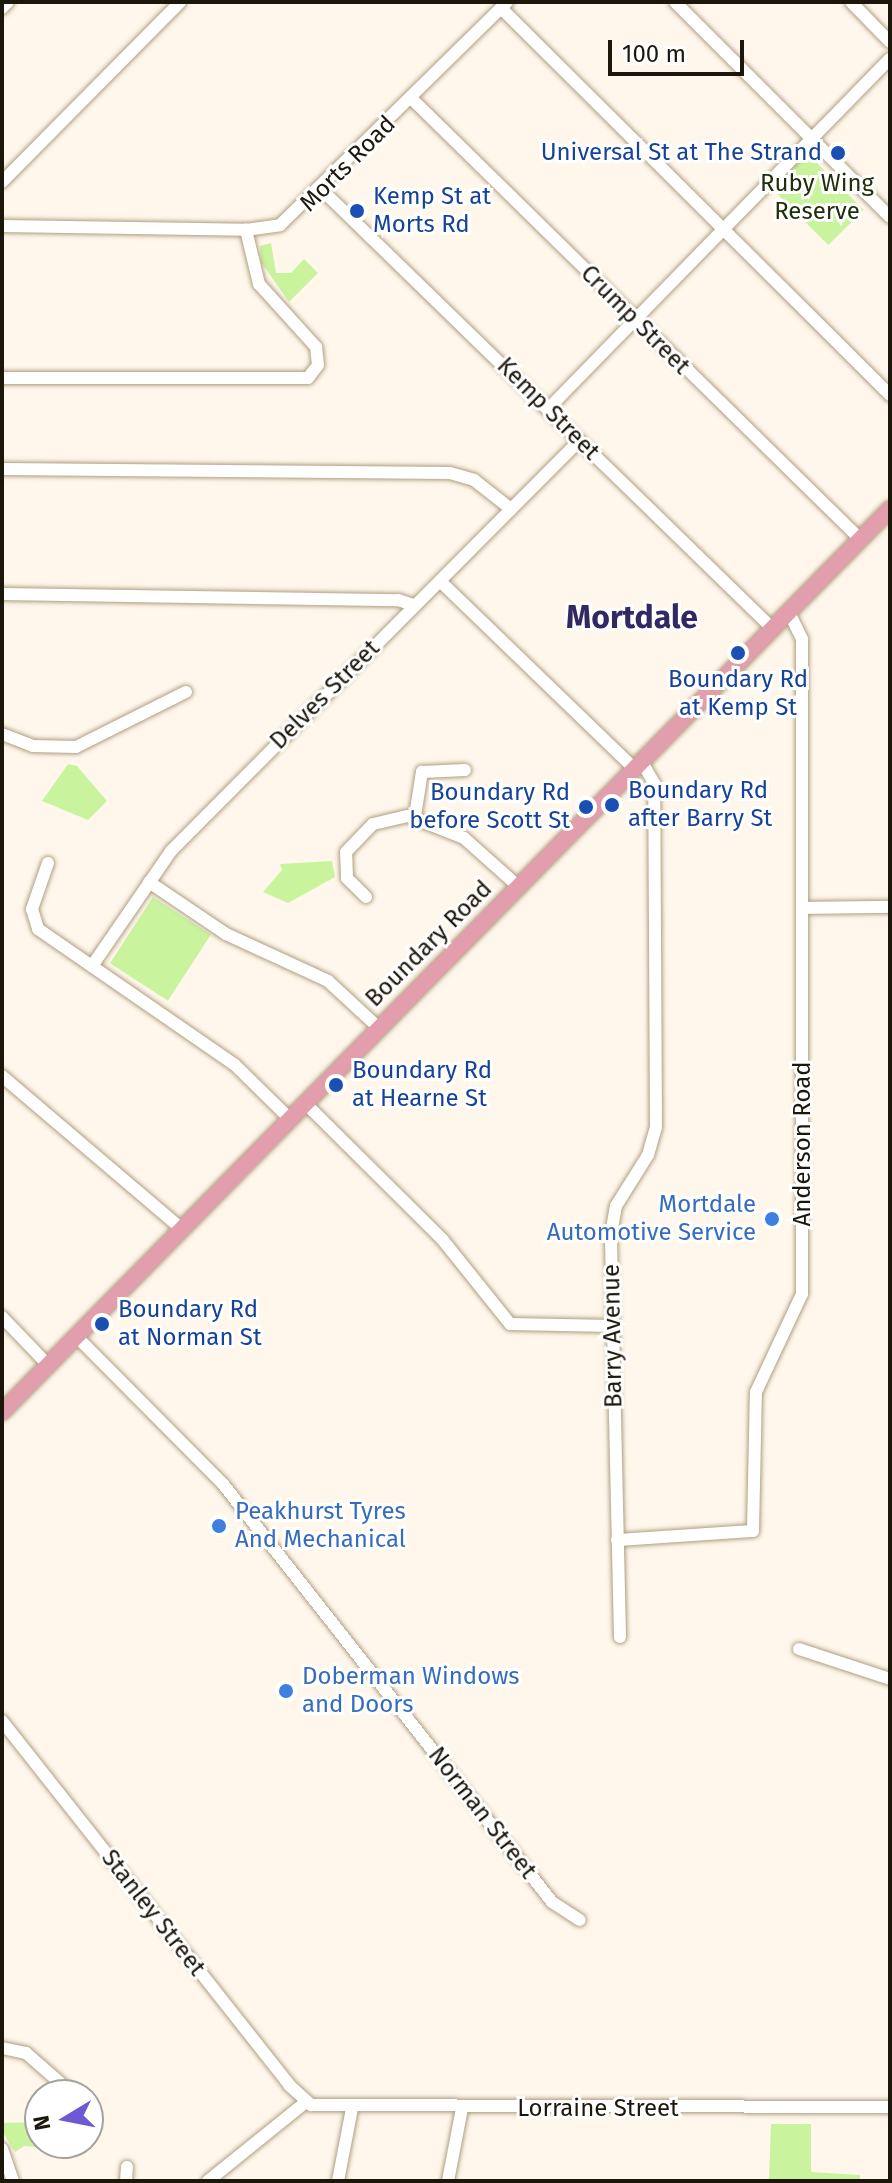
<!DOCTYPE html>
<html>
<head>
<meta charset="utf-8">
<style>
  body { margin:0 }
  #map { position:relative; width:892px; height:2183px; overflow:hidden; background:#fff7eb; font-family:"Fira Sans",sans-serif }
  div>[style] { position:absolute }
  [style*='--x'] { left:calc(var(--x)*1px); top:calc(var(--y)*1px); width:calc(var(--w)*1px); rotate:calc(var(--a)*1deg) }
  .green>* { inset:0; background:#caf39e; transform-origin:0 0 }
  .roads { filter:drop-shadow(0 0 2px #b09f82) drop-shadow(0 0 2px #b09f82) }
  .minor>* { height:12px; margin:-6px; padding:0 6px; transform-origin:6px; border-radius:6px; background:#fff }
  .major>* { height:16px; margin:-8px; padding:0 8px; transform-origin:8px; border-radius:8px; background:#e29eac }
  .dots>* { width:22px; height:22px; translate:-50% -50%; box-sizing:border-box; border:4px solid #fff; border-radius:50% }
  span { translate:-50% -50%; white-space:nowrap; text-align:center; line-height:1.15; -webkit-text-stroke:6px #fff; paint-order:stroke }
  .transit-label { font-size:24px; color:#164399 }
  .right { translate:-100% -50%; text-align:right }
  .left { translate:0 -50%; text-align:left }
  .street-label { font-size:24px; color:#1d160b }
  .park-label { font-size:24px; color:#202f0b }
  .shop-label { font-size:24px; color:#366cbe }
  .district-label { font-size:32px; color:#322862; font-weight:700 }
  .frame { position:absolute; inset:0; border:4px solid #1d160b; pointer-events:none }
  .north { position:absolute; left:24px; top:2079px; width:80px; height:80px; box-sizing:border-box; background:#fff; border:2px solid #a5a29d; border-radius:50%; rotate:260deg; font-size:22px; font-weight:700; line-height:32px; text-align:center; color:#1d160b }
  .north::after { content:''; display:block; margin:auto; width:28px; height:36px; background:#6f59d3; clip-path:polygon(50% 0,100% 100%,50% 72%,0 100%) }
  .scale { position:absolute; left:608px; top:40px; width:136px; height:36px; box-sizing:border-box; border:4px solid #1d160b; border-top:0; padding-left:10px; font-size:24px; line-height:28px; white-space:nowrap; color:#1d160b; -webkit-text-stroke:6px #fff; paint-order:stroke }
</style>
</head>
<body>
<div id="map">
  <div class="green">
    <i style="left:805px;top:151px;width:83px;height:50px;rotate:45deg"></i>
    <i style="clip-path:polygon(271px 243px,276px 273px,291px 273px,304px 259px,318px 273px,289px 302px,261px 262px,260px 246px)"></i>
    <i style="clip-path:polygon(68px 764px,77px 766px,107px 801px,88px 820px,42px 801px)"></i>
    <i style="clip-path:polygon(332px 861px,335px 877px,288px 903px,263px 892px,282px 870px,280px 864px)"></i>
    <i style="left:153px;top:897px;width:69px;height:79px;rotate:33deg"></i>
    <i style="clip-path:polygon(40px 2122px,40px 2143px,72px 2143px,71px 2150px,24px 2146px,15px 2152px,2px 2131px,2px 2123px)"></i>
    <i style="clip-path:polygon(771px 2124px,811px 2124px,811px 2172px,860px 2175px,860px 2181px,769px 2181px)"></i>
  </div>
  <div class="roads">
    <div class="minor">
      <i style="--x:675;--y:2;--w:304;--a:45"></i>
      <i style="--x:851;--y:2;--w:56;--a:45.7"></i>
      <i style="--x:2;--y:8;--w:8;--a:-45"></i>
      <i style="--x:501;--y:8;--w:549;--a:44.85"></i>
      <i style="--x:412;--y:99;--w:628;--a:44.48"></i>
      <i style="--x:2;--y:182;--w:253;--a:-45.3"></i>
      <i style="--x:322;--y:190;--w:629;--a:44.23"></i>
      <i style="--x:2;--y:226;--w:244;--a:0.9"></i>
      <i style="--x:246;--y:230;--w:34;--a:-8"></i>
      <i style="--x:280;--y:225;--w:318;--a:-44.5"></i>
      <i style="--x:2;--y:378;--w:306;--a:0"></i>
      <i style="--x:308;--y:378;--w:16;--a:-52"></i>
      <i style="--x:318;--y:365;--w:18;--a:-96"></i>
      <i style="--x:316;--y:347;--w:85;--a:-132.1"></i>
      <i style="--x:259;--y:284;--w:56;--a:-103.5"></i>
      <i style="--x:548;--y:409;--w:489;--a:-45.7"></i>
      <i style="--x:2;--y:469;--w:448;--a:0.5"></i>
      <i style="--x:450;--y:473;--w:25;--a:16"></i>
      <i style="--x:474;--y:480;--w:47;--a:38.1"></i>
      <i style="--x:440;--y:581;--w:271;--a:44"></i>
      <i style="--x:2;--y:594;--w:396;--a:0.9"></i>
      <i style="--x:398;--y:600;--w:16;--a:18"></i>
      <i style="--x:2;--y:734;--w:33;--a:21"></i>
      <i style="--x:33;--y:746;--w:43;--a:1.3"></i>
      <i style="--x:76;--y:747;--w:123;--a:-26.6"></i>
      <i style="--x:415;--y:816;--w:45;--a:-81"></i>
      <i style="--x:422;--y:772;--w:43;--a:-2.7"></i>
      <i style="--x:48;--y:863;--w:49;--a:109.2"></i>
      <i style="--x:32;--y:909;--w:21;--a:73"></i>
      <i style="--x:38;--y:929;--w:239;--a:34.6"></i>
      <i style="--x:235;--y:1065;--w:78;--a:44.5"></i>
      <i style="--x:149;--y:882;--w:93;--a:34"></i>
      <i style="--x:226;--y:934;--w:112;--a:24.7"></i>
      <i style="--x:328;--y:981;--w:69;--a:42.7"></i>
      <i style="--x:366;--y:897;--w:27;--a:-135"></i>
      <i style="--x:347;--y:878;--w:26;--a:-92"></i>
      <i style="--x:346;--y:852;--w:39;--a:-46"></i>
      <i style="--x:373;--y:824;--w:36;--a:-13"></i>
      <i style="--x:408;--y:816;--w:60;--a:21.4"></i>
      <i style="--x:464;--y:838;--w:74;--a:41.7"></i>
      <i style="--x:803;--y:908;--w:87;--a:-0.7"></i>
      <i style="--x:92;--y:966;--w:140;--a:-55.5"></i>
      <i style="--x:171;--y:851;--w:578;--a:-45.14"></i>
      <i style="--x:2;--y:1076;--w:236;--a:40.4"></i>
      <i style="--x:306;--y:1104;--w:192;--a:44.8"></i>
      <i style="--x:442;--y:1239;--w:109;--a:51.3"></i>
      <i style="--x:510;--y:1324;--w:103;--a:1.1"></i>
      <i style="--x:2;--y:1317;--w:66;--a:46.2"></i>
      <i style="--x:77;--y:1337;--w:207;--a:45.2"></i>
      <i style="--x:223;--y:1484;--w:532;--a:51.79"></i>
      <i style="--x:552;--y:1902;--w:33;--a:33"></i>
      <i style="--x:617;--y:1540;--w:136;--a:-3.8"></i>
      <i style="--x:753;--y:1531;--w:139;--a:-88.8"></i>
      <i style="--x:756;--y:1392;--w:108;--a:-64.9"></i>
      <i style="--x:802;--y:1294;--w:655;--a:-90"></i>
      <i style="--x:802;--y:639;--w:30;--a:-116"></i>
      <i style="--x:620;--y:1637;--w:403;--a:-91.3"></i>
      <i style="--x:611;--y:1234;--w:28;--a:-80"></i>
      <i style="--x:616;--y:1206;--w:60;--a:-57.9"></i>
      <i style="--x:648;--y:1155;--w:29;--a:-74"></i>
      <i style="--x:656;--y:1127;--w:344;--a:-90.3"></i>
      <i style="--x:654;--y:783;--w:24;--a:-120"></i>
      <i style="--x:799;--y:1649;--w:96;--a:18.2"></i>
      <i style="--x:2;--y:1721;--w:464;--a:51.7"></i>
      <i style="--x:289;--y:2085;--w:30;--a:42"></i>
      <i style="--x:311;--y:2105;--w:579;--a:0.2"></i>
      <i style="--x:2;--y:2048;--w:25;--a:12"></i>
      <i style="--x:26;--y:2053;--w:52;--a:41.1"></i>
      <i style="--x:2;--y:2149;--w:34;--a:71"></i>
      <i style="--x:126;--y:2181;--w:14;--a:-86"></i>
      <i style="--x:208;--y:2181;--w:126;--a:-38.9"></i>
      <i style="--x:338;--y:2181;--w:74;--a:-79.1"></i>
      <i style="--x:448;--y:2181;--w:74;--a:-79.1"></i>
    </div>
    <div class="major">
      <i style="--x:2;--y:1412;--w:1266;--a:-45.48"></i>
    </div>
  </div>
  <div class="dots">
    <i style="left:838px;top:153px;background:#1a4fb4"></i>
    <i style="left:357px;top:211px;background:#1a4fb4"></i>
    <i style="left:738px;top:653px;background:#1a4fb4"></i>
    <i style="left:612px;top:805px;background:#1a4fb4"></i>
    <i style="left:586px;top:807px;background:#1a4fb4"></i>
    <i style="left:336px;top:1085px;background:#1a4fb4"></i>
    <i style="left:772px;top:1219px;background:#3f7fe0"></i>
    <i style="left:102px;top:1324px;background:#1a4fb4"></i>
    <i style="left:219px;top:1526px;background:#3f7fe0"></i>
    <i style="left:286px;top:1691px;background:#3f7fe0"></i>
  </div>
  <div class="transit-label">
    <span class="right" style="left:822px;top:153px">Universal St at The Strand</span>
    <span class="left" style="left:373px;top:211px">Kemp St at<br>Morts Rd</span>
    <span style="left:738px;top:694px">Boundary Rd<br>at Kemp St</span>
    <span class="left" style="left:628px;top:805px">Boundary Rd<br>after Barry St</span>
    <span class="right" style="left:570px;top:807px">Boundary Rd<br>before Scott St</span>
    <span class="left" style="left:352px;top:1085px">Boundary Rd<br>at Hearne St</span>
    <span class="left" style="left:118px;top:1324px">Boundary Rd<br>at Norman St</span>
  </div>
  <div class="street-label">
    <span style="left:348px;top:164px;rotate:-45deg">Morts Road</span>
    <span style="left:635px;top:320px;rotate:45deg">Crump Street</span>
    <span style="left:548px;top:409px;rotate:45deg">Kemp Street</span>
    <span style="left:325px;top:695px;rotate:-45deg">Delves Street</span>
    <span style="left:429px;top:944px;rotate:-45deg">Boundary Road</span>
    <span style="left:803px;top:1144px;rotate:-90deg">Anderson Road</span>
    <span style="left:613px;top:1336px;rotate:-91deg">Barry Avenue</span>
    <span style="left:482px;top:1813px;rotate:52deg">Norman Street</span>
    <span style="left:153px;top:1913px;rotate:52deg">Stanley Street</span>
    <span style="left:598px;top:2109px">Lorraine Street</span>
  </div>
  <div class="park-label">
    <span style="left:817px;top:198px">Ruby Wing<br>Reserve</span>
  </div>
  <div class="shop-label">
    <span class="right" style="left:756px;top:1219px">Mortdale<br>Automotive Service</span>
    <span class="left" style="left:235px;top:1526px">Peakhurst Tyres<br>And Mechanical</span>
    <span class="left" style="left:302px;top:1691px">Doberman Windows<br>and Doors</span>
  </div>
  <div class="district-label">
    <span style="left:632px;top:617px">Mortdale</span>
  </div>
  <div class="frame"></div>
  <div class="north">N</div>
  <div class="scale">100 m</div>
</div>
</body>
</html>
